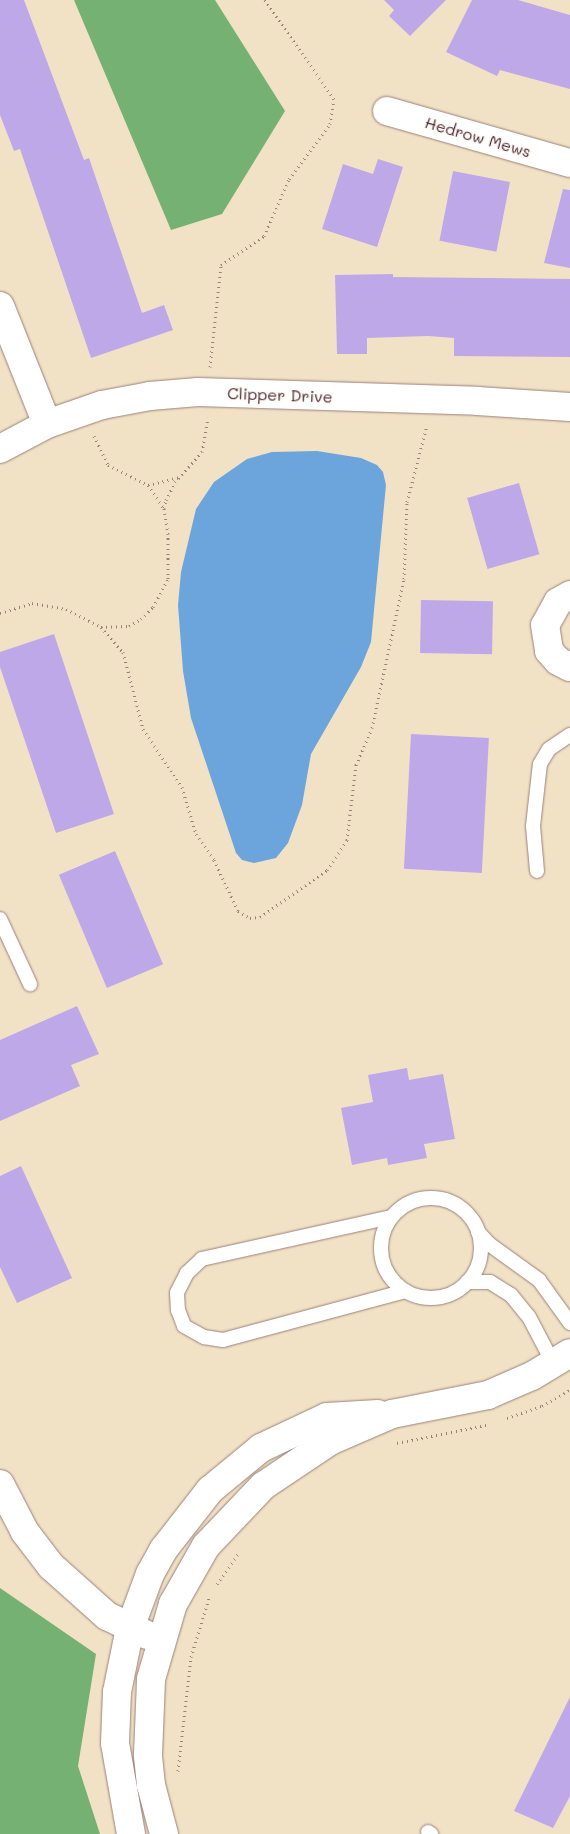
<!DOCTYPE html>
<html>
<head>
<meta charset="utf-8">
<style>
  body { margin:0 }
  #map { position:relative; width:570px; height:1834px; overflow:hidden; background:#f1e2c6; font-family:Mali,sans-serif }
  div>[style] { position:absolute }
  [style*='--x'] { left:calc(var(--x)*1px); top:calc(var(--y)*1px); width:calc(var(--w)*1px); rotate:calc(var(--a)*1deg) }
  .forest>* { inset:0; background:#74b172 }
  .water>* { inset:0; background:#6ca5db }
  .building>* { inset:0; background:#bfa8e8; transform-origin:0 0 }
  .path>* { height:3px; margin-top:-1.5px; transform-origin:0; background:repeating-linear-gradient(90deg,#9e8078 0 1px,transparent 0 5px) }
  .roads { filter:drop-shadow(0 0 1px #9e8078) drop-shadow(0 0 1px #9e8078) }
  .service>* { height:14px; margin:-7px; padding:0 7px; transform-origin:7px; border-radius:7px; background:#fff }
  .service>.ring { margin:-7px; padding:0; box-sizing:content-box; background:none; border:14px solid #fff; border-radius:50% }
  .minor>* { height:28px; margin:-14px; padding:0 14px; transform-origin:14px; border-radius:14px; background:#fff }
  .tertiary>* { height:28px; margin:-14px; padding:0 14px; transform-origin:14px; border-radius:14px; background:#fff }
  span { translate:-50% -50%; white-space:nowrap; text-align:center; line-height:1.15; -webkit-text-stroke:4px #fdfcf7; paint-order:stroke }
  .street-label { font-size:16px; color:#4a1f2b }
</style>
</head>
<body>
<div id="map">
  <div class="forest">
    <i style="clip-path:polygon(74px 0,215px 0,285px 111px,222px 214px,171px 230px)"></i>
    <i style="clip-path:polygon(0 1588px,96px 1654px,78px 1766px,100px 1834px,0 1834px)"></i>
  </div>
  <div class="water">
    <i style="clip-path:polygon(317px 451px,361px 458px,377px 465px,383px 472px,386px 485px,371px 642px,361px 667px,311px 754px,302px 805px,288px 843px,276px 858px,254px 863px,242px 860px,236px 853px,191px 718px,183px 671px,178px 605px,181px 572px,196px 509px,214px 482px,247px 459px,272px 452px)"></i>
  </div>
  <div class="building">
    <i style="clip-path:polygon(0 0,24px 0,84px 160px,89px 158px,142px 313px,164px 305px,173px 330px,91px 358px,20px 149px,14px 151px,0 115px)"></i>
    <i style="clip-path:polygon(384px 0,446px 0,410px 36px,389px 16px,394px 10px)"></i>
    <i style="clip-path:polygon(472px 0,518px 0,570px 15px,570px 89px,500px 70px,497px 76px,446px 52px)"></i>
    <i style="clip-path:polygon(378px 159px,403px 167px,377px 247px,322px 229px,343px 164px,373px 174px)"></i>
    <i style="left:453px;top:171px;width:58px;height:71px;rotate:11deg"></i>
    <i style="clip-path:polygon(563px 189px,570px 190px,570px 268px,544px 263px)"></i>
    <i style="clip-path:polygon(393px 274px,393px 277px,570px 279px,570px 357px,454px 356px,454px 338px,428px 336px,367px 338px,367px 354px,337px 354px,335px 275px)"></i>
    <i style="left:519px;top:483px;width:74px;height:54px;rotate:74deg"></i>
    <i style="left:421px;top:600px;width:72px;height:53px;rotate:1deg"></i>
    <i style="clip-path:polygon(54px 634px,114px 814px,56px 833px,0 667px,0 652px)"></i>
    <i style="left:411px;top:734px;width:78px;height:135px;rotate:3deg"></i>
    <i style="left:115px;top:851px;width:123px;height:61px;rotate:67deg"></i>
    <i style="clip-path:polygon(77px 1006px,99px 1054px,71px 1065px,80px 1086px,0 1121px,0 1040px)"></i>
    <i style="clip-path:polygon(407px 1068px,409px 1080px,443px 1074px,455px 1139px,424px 1144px,427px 1158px,388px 1165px,387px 1158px,352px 1165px,341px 1108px,373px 1102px,368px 1075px)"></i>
    <i style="clip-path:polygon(21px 1166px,72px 1278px,17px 1303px,0 1267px,0 1176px)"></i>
    <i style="clip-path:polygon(570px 1697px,570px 1796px,553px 1828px,514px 1811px)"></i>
  </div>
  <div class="path">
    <i style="--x:210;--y:367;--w:103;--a:-83.8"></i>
    <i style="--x:221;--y:265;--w:52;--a:-34"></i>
    <i style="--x:264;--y:236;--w:62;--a:-66.3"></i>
    <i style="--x:289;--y:179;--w:69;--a:-53.3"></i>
    <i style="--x:330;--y:124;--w:25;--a:-81"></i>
    <i style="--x:334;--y:99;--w:121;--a:-124.9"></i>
    <i style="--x:94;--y:436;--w:32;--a:64"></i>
    <i style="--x:108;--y:465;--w:45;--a:26.6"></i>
    <i style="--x:148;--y:485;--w:27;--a:56"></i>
    <i style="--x:148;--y:485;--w:32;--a:-14"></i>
    <i style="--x:0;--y:613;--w:34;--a:-17"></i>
    <i style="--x:32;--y:603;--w:35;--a:10"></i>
    <i style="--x:66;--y:609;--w:39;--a:27"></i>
    <i style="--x:101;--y:627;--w:28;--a:-2"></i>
    <i style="--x:129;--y:626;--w:14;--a:-30"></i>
    <i style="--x:141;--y:619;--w:17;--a:-45"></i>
    <i style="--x:153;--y:607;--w:32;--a:-62"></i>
    <i style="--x:168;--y:579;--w:45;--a:-90"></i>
    <i style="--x:168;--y:534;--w:26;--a:-99"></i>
    <i style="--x:164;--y:508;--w:8;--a:-76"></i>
    <i style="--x:166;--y:500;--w:20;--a:-63"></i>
    <i style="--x:175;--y:482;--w:40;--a:-48"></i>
    <i style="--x:202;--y:452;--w:35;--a:-80"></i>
    <i style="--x:101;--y:627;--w:33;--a:49"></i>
    <i style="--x:123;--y:652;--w:80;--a:75.4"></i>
    <i style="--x:143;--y:729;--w:70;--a:56.1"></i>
    <i style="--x:182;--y:787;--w:49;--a:73.4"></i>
    <i style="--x:196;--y:834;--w:32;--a:55"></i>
    <i style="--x:214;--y:860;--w:56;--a:64.8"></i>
    <i style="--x:238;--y:911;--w:14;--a:30"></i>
    <i style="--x:250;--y:918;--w:10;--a:-6"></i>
    <i style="--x:260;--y:917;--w:82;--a:-35"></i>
    <i style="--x:327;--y:870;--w:36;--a:-56"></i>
    <i style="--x:347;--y:840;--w:76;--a:-83.2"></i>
    <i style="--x:356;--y:765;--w:40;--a:-66.6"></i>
    <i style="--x:372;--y:728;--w:152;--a:-77.9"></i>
    <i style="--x:404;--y:579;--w:77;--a:-87.8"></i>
    <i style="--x:407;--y:502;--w:80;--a:-75.4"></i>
    <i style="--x:507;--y:1418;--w:37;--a:-19"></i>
    <i style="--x:542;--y:1406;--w:32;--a:-30"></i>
    <i style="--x:397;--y:1443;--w:91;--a:-11.4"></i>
    <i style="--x:217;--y:1584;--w:38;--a:-55"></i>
    <i style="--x:178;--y:1771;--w:115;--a:-83.5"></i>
    <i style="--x:191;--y:1657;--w:62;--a:-73"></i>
  </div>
  <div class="roads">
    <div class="service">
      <i style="--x:537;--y:871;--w:45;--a:-95.1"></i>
      <i style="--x:533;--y:826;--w:62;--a:-83.6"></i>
      <i style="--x:540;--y:764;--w:17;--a:-59"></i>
      <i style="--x:549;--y:749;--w:25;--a:-34"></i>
      <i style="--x:0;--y:919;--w:72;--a:65.2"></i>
      <i class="ring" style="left:381px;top:1198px;width:86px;height:86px"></i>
      <i style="--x:391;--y:1217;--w:194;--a:167.5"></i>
      <i style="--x:202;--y:1259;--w:21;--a:137"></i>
      <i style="--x:187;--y:1273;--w:22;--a:117"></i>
      <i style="--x:177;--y:1293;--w:17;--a:87"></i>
      <i style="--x:178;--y:1310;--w:17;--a:69"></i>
      <i style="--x:184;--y:1326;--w:23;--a:29"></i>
      <i style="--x:204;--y:1337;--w:19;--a:9"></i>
      <i style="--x:223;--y:1340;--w:189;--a:-15"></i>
      <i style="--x:478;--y:1232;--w:16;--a:47"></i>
      <i style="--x:489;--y:1244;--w:62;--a:35.8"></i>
      <i style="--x:539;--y:1280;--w:53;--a:54.2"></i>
      <i style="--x:467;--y:1282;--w:23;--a:0"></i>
      <i style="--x:490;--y:1282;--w:25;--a:32"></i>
      <i style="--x:511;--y:1295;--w:28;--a:51"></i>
      <i style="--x:529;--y:1317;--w:52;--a:62.4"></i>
      <i style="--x:428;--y:1832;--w:4;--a:34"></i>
    </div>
    <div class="minor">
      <i style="--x:387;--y:111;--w:190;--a:15.9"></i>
      <i style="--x:0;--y:306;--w:127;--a:68.3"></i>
      <i style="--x:570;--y:595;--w:14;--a:150"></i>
      <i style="--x:558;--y:602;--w:26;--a:119"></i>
      <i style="--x:545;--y:625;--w:26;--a:81"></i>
      <i style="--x:549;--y:651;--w:13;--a:48"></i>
      <i style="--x:558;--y:661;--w:13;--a:27"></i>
    </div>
    <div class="tertiary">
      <i style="--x:0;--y:449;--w:53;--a:-28"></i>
      <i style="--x:47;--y:424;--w:58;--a:-19.1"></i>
      <i style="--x:102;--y:405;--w:49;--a:-10.6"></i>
      <i style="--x:150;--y:396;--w:48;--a:-4.8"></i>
      <i style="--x:198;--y:392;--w:279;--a:1.8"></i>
      <i style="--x:477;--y:401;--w:93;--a:3.7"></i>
      <i style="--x:0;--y:1484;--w:54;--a:62.5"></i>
      <i style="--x:25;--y:1532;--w:43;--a:52.6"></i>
      <i style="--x:51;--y:1566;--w:75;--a:41.8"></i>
      <i style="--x:107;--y:1616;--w:44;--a:25.4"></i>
      <i style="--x:131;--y:1834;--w:92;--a:-100"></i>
      <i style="--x:115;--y:1743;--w:51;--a:-87.8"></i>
      <i style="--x:117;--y:1692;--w:65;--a:-78.5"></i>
      <i style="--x:130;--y:1628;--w:58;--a:-69.7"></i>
      <i style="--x:150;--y:1574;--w:29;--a:-61"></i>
      <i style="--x:164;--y:1549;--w:75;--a:-52.1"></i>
      <i style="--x:210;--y:1490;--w:66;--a:-39.5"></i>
      <i style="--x:261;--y:1448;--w:73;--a:-25.2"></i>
      <i style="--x:327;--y:1417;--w:51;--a:-3.4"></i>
      <i style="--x:164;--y:1834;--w:51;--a:-104.9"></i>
      <i style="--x:151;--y:1785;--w:30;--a:-96"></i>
      <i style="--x:148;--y:1755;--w:76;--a:-87.7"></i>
      <i style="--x:151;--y:1679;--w:78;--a:-73.7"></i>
      <i style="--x:173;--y:1604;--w:67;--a:-60.4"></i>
      <i style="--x:206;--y:1546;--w:83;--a:-46.5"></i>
      <i style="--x:263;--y:1486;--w:81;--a:-33.9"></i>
      <i style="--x:330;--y:1441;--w:68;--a:-23.5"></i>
      <i style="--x:392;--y:1414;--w:98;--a:-11.2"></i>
      <i style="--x:488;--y:1395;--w:48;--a:-23.4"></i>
      <i style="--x:532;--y:1376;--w:44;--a:-31.2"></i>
    </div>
  </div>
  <div class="street-label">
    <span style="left:478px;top:137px;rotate:16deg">Hedrow Mews</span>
    <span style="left:280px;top:395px;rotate:2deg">Clipper Drive</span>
  </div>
</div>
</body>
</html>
